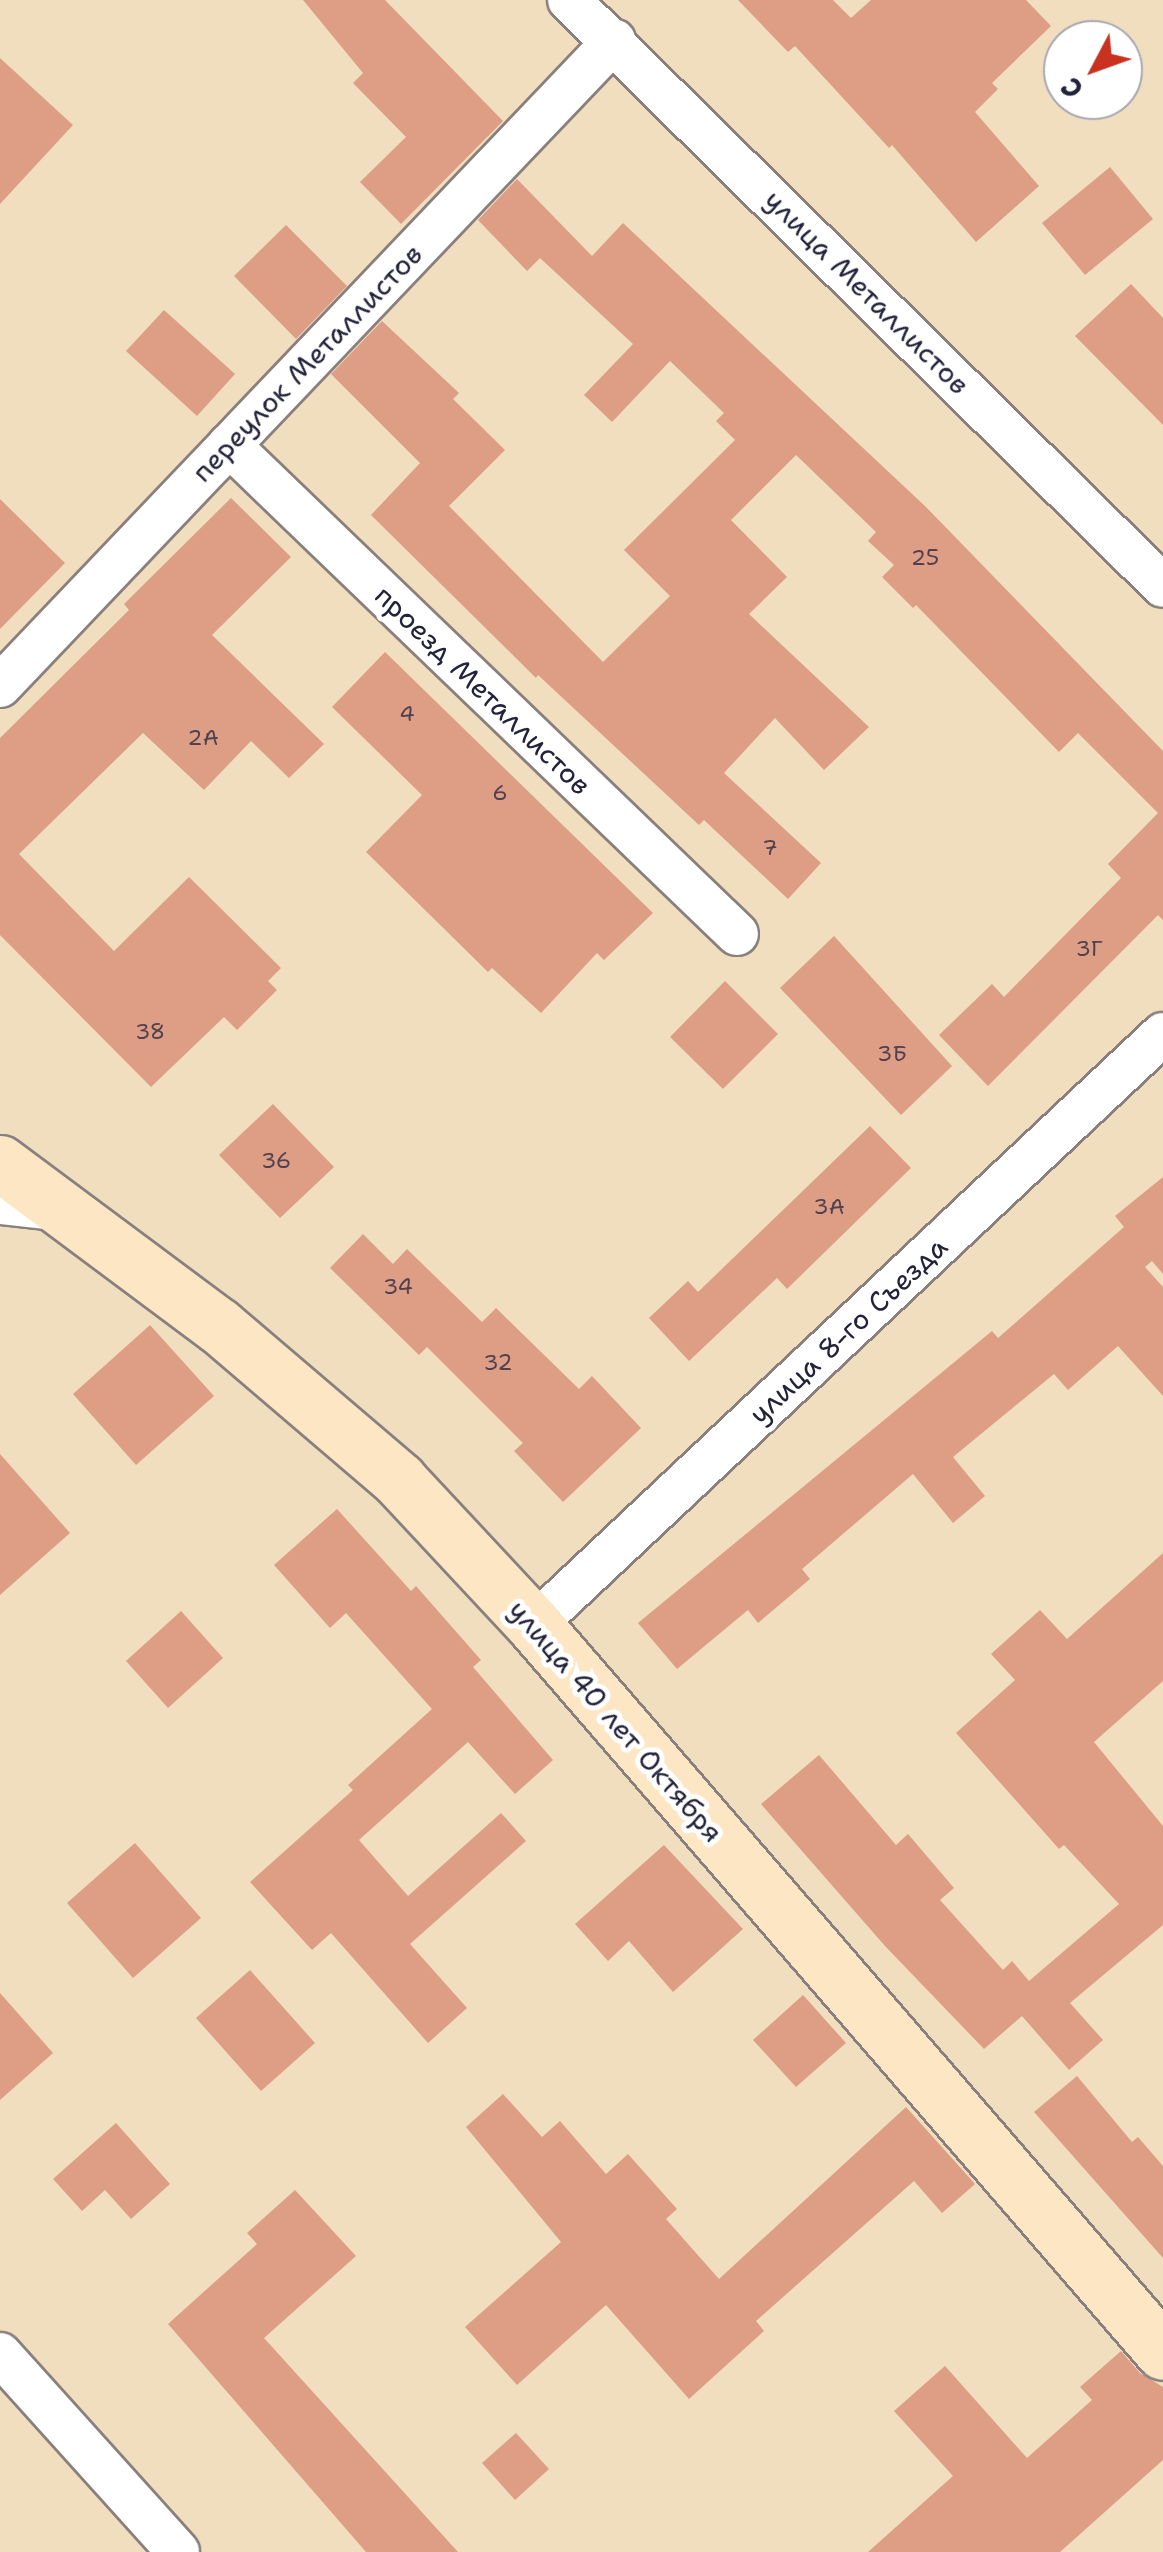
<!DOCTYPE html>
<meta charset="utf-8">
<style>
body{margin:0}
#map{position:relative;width:1163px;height:2552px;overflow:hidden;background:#f0debf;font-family:"Shantell Sans",sans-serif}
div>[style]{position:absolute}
.building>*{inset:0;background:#dd9e85}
.roads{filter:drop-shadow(2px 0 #89807d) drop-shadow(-2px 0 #89807d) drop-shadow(0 2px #89807d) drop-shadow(0 -2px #89807d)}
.street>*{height:42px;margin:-21px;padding:0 21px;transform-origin:21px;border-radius:21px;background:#fff}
.secondary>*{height:55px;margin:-27.5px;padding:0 27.5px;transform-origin:27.5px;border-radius:27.5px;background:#fce6c4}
span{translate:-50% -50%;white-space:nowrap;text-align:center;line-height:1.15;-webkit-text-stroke:10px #fff;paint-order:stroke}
.number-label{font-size:22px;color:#51414e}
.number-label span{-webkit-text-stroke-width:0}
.street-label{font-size:28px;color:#22223b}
.north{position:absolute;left:1043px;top:20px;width:100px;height:100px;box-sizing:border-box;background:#fff;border:2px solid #a7a7b1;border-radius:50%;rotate:229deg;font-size:28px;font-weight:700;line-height:40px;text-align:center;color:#22223b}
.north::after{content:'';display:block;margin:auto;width:35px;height:45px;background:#c8321e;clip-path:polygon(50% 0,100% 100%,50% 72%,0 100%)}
</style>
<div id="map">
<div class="building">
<div style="clip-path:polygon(303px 0,385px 0,503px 121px,401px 224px,360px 182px,406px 137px,353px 83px,363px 73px)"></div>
<div style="clip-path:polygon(738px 0,833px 0,851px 18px,871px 0,1026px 0,1051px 26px,992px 83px,998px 89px,975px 112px,1039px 186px,976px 242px,892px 145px,889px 148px,795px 46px,788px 52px)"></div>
<div style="clip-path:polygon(0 58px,73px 125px,0 204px)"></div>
<div style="clip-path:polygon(1110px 167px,1153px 219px,1085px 275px,1042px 223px)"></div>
<div style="clip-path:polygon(517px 179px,592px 256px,623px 223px,926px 507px,1163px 751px,1163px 920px,1158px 915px,988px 1086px,939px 1035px,992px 984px,1004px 997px,1121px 878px,1108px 864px,1158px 813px,1078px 733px,1059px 752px,916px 605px,913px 608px,882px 577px,894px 565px,868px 541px,876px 532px,796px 455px,731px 520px,787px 577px,749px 614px,869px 727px,824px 770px,775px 718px,724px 773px,821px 863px,788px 899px,704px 820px,699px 825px,538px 675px,536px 678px,371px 515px,420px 463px,331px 374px,382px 321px,459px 393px,453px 399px,505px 450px,449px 506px,603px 662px,670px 596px,624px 550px,735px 440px,716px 421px,724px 413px,670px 361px,612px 422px,584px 395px,633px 344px,540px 258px,527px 271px,478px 220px)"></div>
<div style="clip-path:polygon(286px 225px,347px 286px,296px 339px,234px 276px)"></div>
<div style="clip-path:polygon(1131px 284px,1163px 318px,1163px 425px,1075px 336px)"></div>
<div style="clip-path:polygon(164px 310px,235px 374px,197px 416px,126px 351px)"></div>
<div style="clip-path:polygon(231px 498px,291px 557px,212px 635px,324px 744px,289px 778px,251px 741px,204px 790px,143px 733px,19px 854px,114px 951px,189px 877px,281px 968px,268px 981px,277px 990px,237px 1030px,224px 1017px,151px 1087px,0 935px,0 738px,129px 610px,124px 604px)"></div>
<div style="clip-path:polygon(0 499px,65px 563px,0 629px)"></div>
<div style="clip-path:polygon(385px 652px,653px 913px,604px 960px,597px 953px,541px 1013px,492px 968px,488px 972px,366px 852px,422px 795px,332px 707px)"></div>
<div style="clip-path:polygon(834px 936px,952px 1066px,901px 1115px,780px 988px)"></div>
<div style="clip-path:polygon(725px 981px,778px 1034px,723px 1089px,670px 1037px)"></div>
<div style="clip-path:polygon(273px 1104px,334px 1167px,280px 1218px,219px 1155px)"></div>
<div style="clip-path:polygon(870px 1126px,911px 1168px,787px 1289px,777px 1278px,689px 1361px,649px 1318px,688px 1281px,698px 1292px)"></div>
<div style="clip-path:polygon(1163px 1177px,1163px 1274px,1152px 1261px,1145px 1267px,1163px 1287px,1163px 1396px,1118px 1346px,1068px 1390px,1054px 1374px,953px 1457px,985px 1496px,953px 1523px,913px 1474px,802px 1569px,810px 1579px,758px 1623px,748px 1610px,677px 1669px,638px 1623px,992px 1331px,998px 1338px,1124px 1227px,1115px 1216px)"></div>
<div style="clip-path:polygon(363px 1234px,393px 1264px,407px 1249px,482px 1322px,496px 1308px,579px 1389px,592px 1376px,641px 1428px,563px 1502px,514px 1451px,523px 1443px,427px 1347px,419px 1355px,330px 1268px)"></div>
<div style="clip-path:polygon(150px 1325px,214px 1396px,136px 1465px,73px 1394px)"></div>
<div style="clip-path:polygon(0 1454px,70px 1533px,0 1595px)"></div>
<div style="clip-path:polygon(337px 1509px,411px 1591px,416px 1586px,481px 1660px,473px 1667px,553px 1760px,515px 1794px,468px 1742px,359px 1840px,408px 1896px,501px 1813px,526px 1841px,410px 1944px,467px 2008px,428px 2043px,331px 1933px,312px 1950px,250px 1882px,353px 1790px,348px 1785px,432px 1709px,346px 1613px,330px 1628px,274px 1565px)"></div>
<div style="clip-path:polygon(1163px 1553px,1163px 1681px,1094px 1742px,1163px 1826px,1163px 1925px,1070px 2003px,1103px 2040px,1069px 2070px,1022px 2016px,984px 2049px,885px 1946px,761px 1804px,819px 1755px,896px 1845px,908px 1834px,954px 1888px,940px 1900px,1003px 1970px,1012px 1961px,1029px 1981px,1119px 1904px,1064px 1845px,1059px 1849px,956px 1733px,1015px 1680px,991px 1654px,1040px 1610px,1067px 1639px)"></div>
<div style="clip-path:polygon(181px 1611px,223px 1658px,168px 1708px,126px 1661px)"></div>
<div style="clip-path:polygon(135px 1843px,201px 1918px,133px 1978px,67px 1903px)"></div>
<div style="clip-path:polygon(664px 1845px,743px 1929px,673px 1992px,629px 1941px,608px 1961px,575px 1924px)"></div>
<div style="clip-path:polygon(250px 1970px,315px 2043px,261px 2091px,196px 2018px)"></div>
<div style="clip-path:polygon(0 1993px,53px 2053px,0 2100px)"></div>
<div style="clip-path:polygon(803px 1995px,846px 2043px,796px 2087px,753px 2040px)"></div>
<div style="clip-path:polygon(1077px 2076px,1132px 2142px,1138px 2137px,1163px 2166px,1163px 2258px,1034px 2112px)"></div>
<div style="clip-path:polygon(503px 2094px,542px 2137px,560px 2121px,606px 2174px,628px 2154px,677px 2209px,666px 2219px,719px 2279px,906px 2107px,975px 2184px,942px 2213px,914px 2181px,756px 2321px,764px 2331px,689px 2399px,606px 2305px,517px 2385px,465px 2327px,561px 2242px,466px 2127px)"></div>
<div style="clip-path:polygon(116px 2123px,170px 2184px,131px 2219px,105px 2190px,82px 2211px,53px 2179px)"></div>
<div style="clip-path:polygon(295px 2190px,356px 2256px,264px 2338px,458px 2552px,366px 2552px,168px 2324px,257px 2244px,247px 2233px)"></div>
<div style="clip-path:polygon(1121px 2351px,1140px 2373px,1163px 2387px,1163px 2460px,1060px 2552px,868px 2552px,953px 2476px,894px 2411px,945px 2366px,1027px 2458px,1092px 2400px,1080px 2387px)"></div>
<div style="clip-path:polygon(516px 2433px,549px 2469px,515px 2500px,482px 2463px)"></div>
</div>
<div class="roads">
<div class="street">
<div style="left:569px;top:0;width:834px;rotate:44.61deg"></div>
<div style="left:229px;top:445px;width:705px;rotate:43.91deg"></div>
<div style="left:0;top:686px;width:891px;rotate:-46.41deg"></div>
<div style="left:0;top:1203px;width:63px;rotate:6.3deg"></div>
<div style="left:534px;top:1625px;width:863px;rotate:-43.22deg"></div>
<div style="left:0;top:2354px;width:266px;rotate:48deg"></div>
</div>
<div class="secondary">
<div style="left:0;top:1163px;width:273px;rotate:36.7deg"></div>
<div style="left:219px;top:1326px;width:237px;rotate:40.5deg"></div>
<div style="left:399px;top:1480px;width:198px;rotate:47deg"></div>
<div style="left:534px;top:1625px;width:961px;rotate:49.13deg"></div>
</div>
</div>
<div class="number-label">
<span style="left:925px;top:558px">25</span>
<span style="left:407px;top:714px">4</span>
<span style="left:203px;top:738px">2А</span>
<span style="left:500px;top:793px">6</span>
<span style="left:770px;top:848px">7</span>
<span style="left:1089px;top:949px">3Г</span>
<span style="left:150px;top:1032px">38</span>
<span style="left:892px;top:1054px">3Б</span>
<span style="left:276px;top:1161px">36</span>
<span style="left:829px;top:1207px">3А</span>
<span style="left:398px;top:1287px">34</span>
<span style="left:498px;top:1363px">32</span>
</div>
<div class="street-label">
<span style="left:867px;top:292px;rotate:45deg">улица Металлистов</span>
<span style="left:307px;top:363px;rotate:-46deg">переулок Металлистов</span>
<span style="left:483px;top:690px;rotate:44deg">проезд Металлистов</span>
<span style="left:848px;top:1330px;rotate:-43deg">улица 8-го Съезда</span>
<span style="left:616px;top:1721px;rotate:49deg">улица 40 лет Октября</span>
</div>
<div class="north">С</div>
</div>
